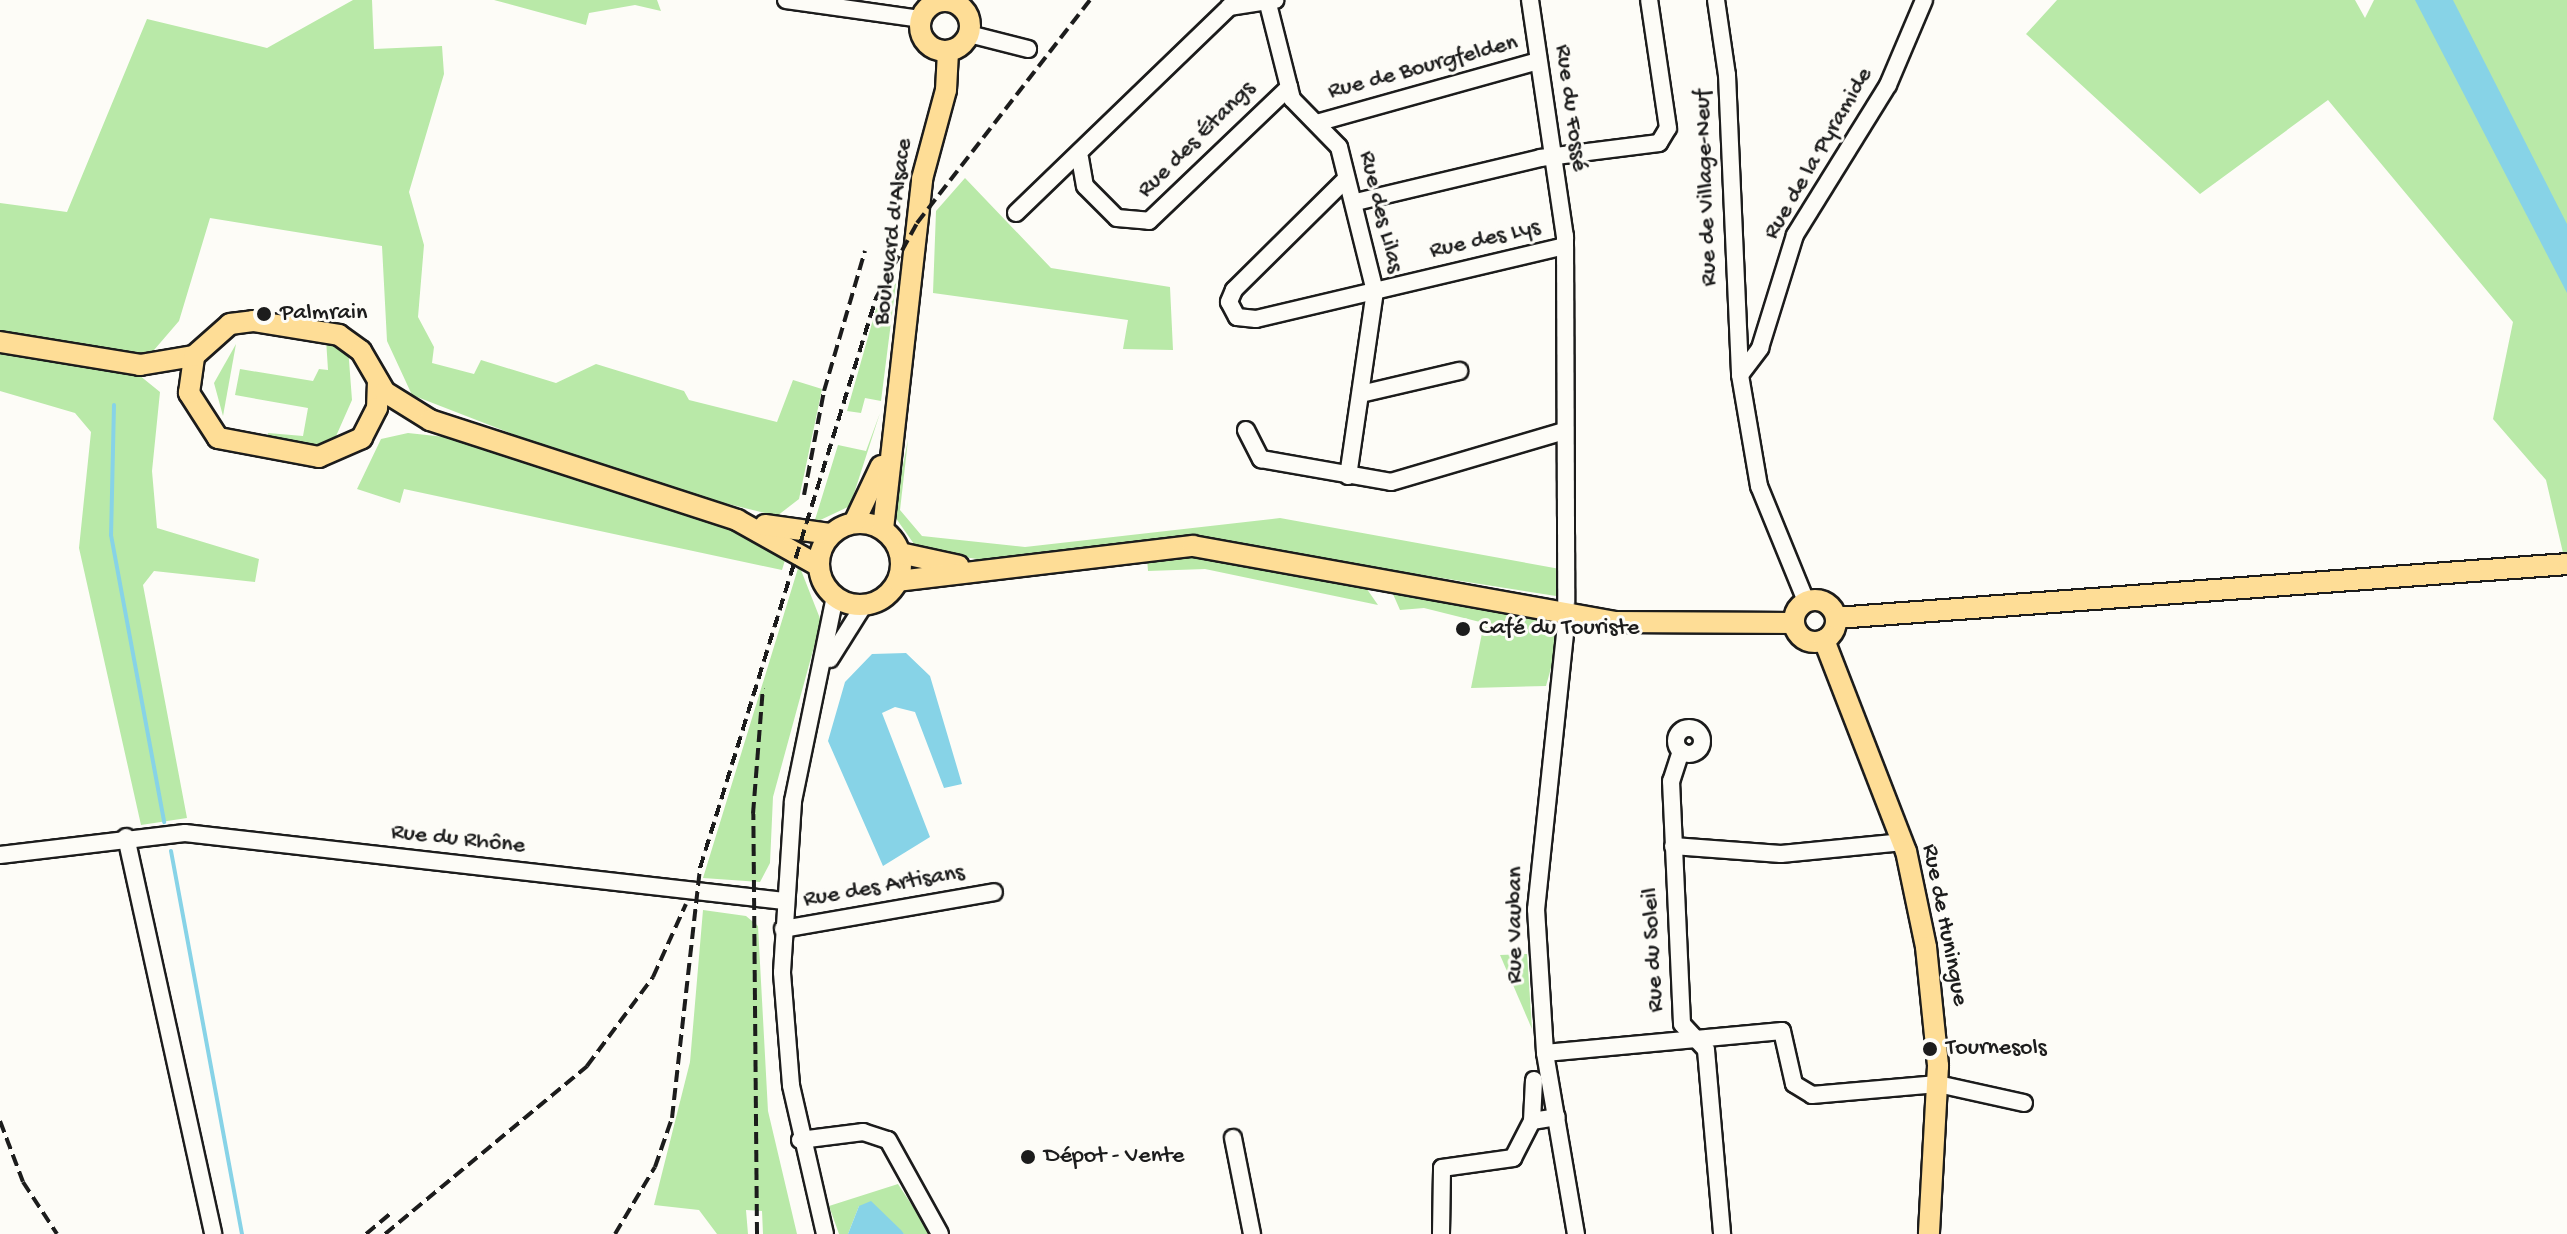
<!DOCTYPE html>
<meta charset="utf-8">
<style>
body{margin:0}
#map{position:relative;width:2567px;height:1234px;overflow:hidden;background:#fdfcf7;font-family:"Gochi Hand",sans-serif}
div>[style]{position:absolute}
.green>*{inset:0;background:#b9e9a8}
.water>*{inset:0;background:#87d3e7}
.stream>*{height:4px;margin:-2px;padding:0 2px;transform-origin:2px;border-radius:2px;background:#87d3e7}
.roads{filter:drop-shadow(2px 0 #1c1c1c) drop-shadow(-2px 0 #1c1c1c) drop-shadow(0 2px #1c1c1c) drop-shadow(0 -2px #1c1c1c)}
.minor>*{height:16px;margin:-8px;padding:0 8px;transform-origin:8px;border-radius:8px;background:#fdfcf7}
.minor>.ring{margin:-8px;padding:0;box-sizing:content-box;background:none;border:16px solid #fdfcf7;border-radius:50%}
.major>*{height:20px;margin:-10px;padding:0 10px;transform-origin:10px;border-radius:10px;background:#fedd96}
.major>.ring{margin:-10px;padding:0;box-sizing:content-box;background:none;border:20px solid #fedd96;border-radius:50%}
.rail>*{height:4px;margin-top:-2px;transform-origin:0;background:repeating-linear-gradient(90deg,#1c1c1c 0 12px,transparent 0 18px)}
.dots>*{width:22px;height:22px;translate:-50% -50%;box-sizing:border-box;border:4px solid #fdfcf7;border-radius:50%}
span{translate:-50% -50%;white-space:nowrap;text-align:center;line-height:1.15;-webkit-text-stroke:6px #fdfcf7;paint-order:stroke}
.street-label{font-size:24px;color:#1c1c1c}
.poi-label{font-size:24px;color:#1c1c1c}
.left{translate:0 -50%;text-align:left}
</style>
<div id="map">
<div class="green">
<div style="clip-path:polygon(353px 0,372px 0,374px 49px,442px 46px,444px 74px,409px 192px,424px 245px,418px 317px,434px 347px,432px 363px,474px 374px,481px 360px,556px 383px,596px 364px,684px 391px,689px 400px,777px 422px,793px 380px,822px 389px,799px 499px,777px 516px,631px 480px,412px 395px,387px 341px,382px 246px,210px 218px,179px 321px,148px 357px,0 332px,0 203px,67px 212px,147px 19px,267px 48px)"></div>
<div style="clip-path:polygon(494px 0,657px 0,661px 11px,635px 5px,589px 13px,586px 25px)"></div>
<div style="clip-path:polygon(2057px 0,2355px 0,2365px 18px,2374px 0,2567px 0,2567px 570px,2546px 480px,2493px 419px,2513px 322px,2328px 100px,2200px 194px,2026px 34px)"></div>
<div style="clip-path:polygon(965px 178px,1051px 268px,1170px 287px,1173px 350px,1123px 349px,1128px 320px,933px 293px,936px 211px)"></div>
<div style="clip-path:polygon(896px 283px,881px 401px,865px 398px,861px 413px,847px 411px,876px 309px)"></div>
<div style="clip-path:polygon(326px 339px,348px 347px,352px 400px,329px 452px,266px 446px,268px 433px,303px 436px,308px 408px,235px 395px,240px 369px,313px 381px,319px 369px,328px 370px)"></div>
<div style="clip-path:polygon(236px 344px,223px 416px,214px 383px)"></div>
<div style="clip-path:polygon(0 351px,139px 375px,160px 392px,152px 471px,157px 528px,259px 559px,255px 582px,154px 571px,143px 585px,187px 818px,141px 825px,79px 548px,91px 432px,75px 413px,0 391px)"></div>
<div style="clip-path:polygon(880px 413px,850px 506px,814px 523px,838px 445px,866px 451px)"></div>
<div style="clip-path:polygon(408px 433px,445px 437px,735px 529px,786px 557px,782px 570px,404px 489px,400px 503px,357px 489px,381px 439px)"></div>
<div style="clip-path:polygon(908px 440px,900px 510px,922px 536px,1025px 547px,1280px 518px,1560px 569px,1561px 590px,1556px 596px,1180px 537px,991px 561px,930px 552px,914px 544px,893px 514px)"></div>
<div style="clip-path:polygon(1199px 553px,1362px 582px,1378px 605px,1205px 569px,1148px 571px,1147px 559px)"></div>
<div style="clip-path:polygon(799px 565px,821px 621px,773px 797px,770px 863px,760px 882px,703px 878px)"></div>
<div style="clip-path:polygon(1389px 585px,1554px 619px,1560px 635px,1546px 686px,1471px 688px,1484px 623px,1424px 608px,1400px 610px)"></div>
<div style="clip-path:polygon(703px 910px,746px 916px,758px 926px,768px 1111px,797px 1234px,763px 1234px,762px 1211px,746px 1210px,748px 1234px,717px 1234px,699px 1210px,654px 1205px,690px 1062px)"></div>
<div style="clip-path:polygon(1527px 954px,1532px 1029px,1500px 955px)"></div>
<div style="clip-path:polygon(898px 1184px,931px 1234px,904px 1234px,859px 1206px,848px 1234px,839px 1234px,829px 1206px)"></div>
</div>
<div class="water">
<div style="clip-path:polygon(2415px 0,2453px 0,2567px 224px,2567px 293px)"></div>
<div style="clip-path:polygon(906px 653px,930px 676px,962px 784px,944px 788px,915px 712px,895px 707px,882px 713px,930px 837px,883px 866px,828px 741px,845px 682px,872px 654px)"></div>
<div style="clip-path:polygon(871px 1201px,901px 1230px,904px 1234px,848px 1234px,859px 1206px)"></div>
</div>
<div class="stream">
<div style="left:114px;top:405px;width:130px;rotate:91.3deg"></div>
<div style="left:111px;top:535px;width:292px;rotate:79.5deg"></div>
<div style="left:171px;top:851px;width:390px;rotate:79.5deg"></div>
</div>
<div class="roads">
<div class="minor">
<div style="left:786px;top:0;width:137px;rotate:8deg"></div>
<div style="left:1267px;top:0;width:102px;rotate:75.8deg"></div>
<div style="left:1292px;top:99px;width:67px;rotate:45.6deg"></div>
<div style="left:1339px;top:147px;width:148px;rotate:76deg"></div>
<div style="left:1375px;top:291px;width:187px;rotate:98.3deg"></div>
<div style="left:1530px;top:0;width:239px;rotate:81.6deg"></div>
<div style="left:1565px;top:236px;width:366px;rotate:89.8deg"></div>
<div style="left:1716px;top:0;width:76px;rotate:81.7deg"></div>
<div style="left:1727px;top:75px;width:300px;rotate:87.5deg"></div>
<div style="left:1740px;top:375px;width:113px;rotate:80.3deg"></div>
<div style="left:1759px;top:486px;width:124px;rotate:67.8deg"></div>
<div style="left:969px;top:34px;width:61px;rotate:14.3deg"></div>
<div style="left:1320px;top:122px;width:226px;rotate:-15.6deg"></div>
<div style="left:1080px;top:158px;width:28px;rotate:80deg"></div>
<div style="left:1085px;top:186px;width:45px;rotate:45deg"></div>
<div style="left:1117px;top:218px;width:32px;rotate:5deg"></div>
<div style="left:1149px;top:221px;width:194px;rotate:-43.7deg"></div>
<div style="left:1346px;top:179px;width:158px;rotate:135.3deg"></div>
<div style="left:1234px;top:290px;width:13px;rotate:113deg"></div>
<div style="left:1229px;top:302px;width:17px;rotate:62deg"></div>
<div style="left:1237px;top:317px;width:19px;rotate:6deg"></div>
<div style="left:1256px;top:319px;width:312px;rotate:-13.3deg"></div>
<div style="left:1356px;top:202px;width:189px;rotate:-13.4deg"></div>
<div style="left:1540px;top:158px;width:120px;rotate:-7.2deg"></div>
<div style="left:1659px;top:143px;width:17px;rotate:-59deg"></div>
<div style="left:1668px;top:128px;width:129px;rotate:-98.4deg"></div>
<div style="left:1016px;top:213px;width:296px;rotate:-44deg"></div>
<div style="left:1229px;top:7px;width:47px;rotate:-8.7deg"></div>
<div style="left:1740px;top:375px;width:34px;rotate:-53deg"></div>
<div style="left:1760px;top:348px;width:118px;rotate:-72.8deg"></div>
<div style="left:1795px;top:235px;width:176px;rotate:-58.2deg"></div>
<div style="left:1888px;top:85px;width:92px;rotate:-67deg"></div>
<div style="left:1361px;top:394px;width:101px;rotate:-13.2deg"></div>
<div style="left:1246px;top:430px;width:33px;rotate:63deg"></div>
<div style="left:1261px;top:459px;width:132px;rotate:10deg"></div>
<div style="left:1391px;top:482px;width:177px;rotate:-16.4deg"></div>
<div style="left:1567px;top:615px;width:296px;rotate:96deg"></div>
<div style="left:1536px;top:909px;width:144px;rotate:86.4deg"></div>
<div style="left:1545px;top:1053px;width:184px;rotate:80.3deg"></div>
<div style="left:830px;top:659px;width:64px;rotate:-57.8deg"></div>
<div class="ring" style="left:1676px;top:728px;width:10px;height:10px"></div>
<div style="left:1681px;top:751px;width:32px;rotate:108deg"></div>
<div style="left:1671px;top:781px;width:243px;rotate:87.4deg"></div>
<div style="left:1682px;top:1024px;width:35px;rotate:47deg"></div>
<div style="left:1706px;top:1050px;width:185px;rotate:85deg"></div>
<div style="left:126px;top:837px;width:406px;rotate:77.6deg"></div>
<div style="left:1673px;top:846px;width:108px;rotate:4.2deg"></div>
<div style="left:1781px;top:854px;width:123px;rotate:-5.6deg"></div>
<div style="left:0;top:855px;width:186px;rotate:-6.8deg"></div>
<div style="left:185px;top:833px;width:603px;rotate:6.48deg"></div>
<div style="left:783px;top:929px;width:214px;rotate:-9.9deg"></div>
<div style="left:1545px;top:1053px;width:238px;rotate:-5.3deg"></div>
<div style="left:1782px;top:1031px;width:54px;rotate:77.2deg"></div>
<div style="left:1794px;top:1084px;width:21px;rotate:31deg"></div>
<div style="left:1812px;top:1095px;width:126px;rotate:-5deg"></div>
<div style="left:1938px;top:1084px;width:88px;rotate:12.5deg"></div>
<div style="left:1532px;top:1121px;width:41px;rotate:-87.2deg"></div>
<div style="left:1233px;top:1138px;width:98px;rotate:78.8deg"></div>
<div style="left:800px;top:1140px;width:64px;rotate:-7.2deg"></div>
<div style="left:863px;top:1132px;width:26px;rotate:18deg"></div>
<div style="left:888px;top:1140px;width:107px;rotate:61deg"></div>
<div style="left:825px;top:1234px;width:153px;rotate:-102.9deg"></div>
<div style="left:791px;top:1085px;width:113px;rotate:-94.6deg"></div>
<div style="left:782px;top:972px;width:171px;rotate:-86.3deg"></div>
<div style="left:793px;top:801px;width:208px;rotate:-78.4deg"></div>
<div style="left:1441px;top:1234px;width:66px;rotate:-89.1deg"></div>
<div style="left:1442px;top:1168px;width:72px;rotate:-8deg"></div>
<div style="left:1513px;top:1158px;width:42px;rotate:-62.8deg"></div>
<div style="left:1532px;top:1121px;width:25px;rotate:-9deg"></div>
</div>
<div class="major">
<div class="ring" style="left:920px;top:1px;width:30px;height:30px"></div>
<div style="left:0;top:342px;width:142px;rotate:9.3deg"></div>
<div style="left:140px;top:365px;width:55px;rotate:-9.5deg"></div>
<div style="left:378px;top:381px;width:27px;rotate:92deg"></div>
<div style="left:377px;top:408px;width:34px;rotate:117deg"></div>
<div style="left:362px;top:438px;width:47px;rotate:156.2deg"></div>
<div style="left:319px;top:457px;width:103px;rotate:-169.3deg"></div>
<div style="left:218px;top:438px;width:54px;rotate:-122.8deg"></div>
<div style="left:189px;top:393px;width:37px;rotate:-82deg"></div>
<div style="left:194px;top:356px;width:48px;rotate:-41.6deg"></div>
<div style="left:230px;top:324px;width:23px;rotate:-7deg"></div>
<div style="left:253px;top:321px;width:87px;rotate:9.2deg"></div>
<div style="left:339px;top:335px;width:27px;rotate:36deg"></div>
<div style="left:361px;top:351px;width:48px;rotate:59.7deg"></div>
<div style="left:385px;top:392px;width:53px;rotate:31.9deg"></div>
<div style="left:430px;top:420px;width:323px;rotate:18deg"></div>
<div style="left:737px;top:520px;width:94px;rotate:29.3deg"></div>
<div class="ring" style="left:819px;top:523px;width:62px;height:62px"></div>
<div style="left:854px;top:523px;width:63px;rotate:-64.7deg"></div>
<div style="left:765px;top:525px;width:67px;rotate:7.8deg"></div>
<div style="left:883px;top:529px;width:352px;rotate:-83.6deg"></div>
<div style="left:922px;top:179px;width:92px;rotate:-74.9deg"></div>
<div style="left:946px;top:90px;width:39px;rotate:-87deg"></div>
<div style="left:900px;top:553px;width:60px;rotate:12.4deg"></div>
<div style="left:898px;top:581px;width:297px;rotate:-6.8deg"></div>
<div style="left:1193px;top:546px;width:428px;rotate:10.2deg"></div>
<div style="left:1614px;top:622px;width:180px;rotate:0.3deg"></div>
<div class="ring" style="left:1794px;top:600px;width:22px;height:22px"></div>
<div style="left:1836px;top:618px;width:733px;rotate:-4.22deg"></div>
<div style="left:1824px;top:640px;width:226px;rotate:68.8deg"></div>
<div style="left:1906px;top:851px;width:98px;rotate:78.2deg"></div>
<div style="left:1926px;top:947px;width:120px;rotate:84.2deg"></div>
<div style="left:1938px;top:1066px;width:168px;rotate:93.1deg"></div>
</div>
</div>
<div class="rail">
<div style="left:804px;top:495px;width:106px;rotate:-79.1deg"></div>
<div style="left:824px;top:391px;width:146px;rotate:-73.7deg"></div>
<div style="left:0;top:1121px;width:65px;rotate:69.3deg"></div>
<div style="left:23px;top:1182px;width:62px;rotate:56.8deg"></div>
<div style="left:366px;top:1234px;width:34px;rotate:-40deg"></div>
<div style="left:385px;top:1234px;width:263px;rotate:-39.7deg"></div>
<div style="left:587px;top:1066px;width:111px;rotate:-53.4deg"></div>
<div style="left:653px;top:977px;width:80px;rotate:-65.7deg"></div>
<div style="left:615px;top:1234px;width:78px;rotate:-59.2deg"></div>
<div style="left:655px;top:1167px;width:52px;rotate:-70.9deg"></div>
<div style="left:672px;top:1118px;width:252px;rotate:-83.6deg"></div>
<div style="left:700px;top:868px;width:597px;rotate:-72.84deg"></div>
<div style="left:876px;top:298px;width:85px;rotate:-61.3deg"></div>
<div style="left:917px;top:223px;width:282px;rotate:-52.2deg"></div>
<div style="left:757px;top:1234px;width:420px;rotate:-90.5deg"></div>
<div style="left:753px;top:814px;width:126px;rotate:-85.5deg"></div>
</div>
<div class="dots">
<div style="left:264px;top:314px;background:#1c1c1c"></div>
<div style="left:1463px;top:629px;background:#1c1c1c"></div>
<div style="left:1930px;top:1049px;background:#1c1c1c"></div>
<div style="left:1028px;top:1157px;background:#1c1c1c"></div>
</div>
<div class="street-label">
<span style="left:1423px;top:68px;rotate:-15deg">Rue de Bourgfelden</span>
<span style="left:1570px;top:108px;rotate:82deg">Rue du Fossé</span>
<span style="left:1197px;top:140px;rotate:-45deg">Rue des Étangs</span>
<span style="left:1819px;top:154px;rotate:-60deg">Rue de la Pyramide</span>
<span style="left:1707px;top:188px;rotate:-92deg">Rue de Village-Neuf</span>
<span style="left:1380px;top:212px;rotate:76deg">Rue des Lilas</span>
<span style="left:894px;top:232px;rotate:-83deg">Boulevard d'Alsace</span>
<span style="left:1485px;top:240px;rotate:-13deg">Rue des Lys</span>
<span style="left:458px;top:840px;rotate:6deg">Rue du Rhône</span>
<span style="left:884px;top:887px;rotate:-10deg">Rue des Artisans</span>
<span style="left:1516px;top:925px;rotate:-90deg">Rue Vauban</span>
<span style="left:1944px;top:925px;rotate:79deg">Rue de Huningue</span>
<span style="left:1654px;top:950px;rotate:-93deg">Rue du Soleil</span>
</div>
<div class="poi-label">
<span class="left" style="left:280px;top:314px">Palmrain</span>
<span class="left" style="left:1479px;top:629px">Café du Touriste</span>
<span class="left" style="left:1946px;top:1049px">Tournesols</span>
<span class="left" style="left:1044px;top:1157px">Dépot - Vente</span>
</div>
</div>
